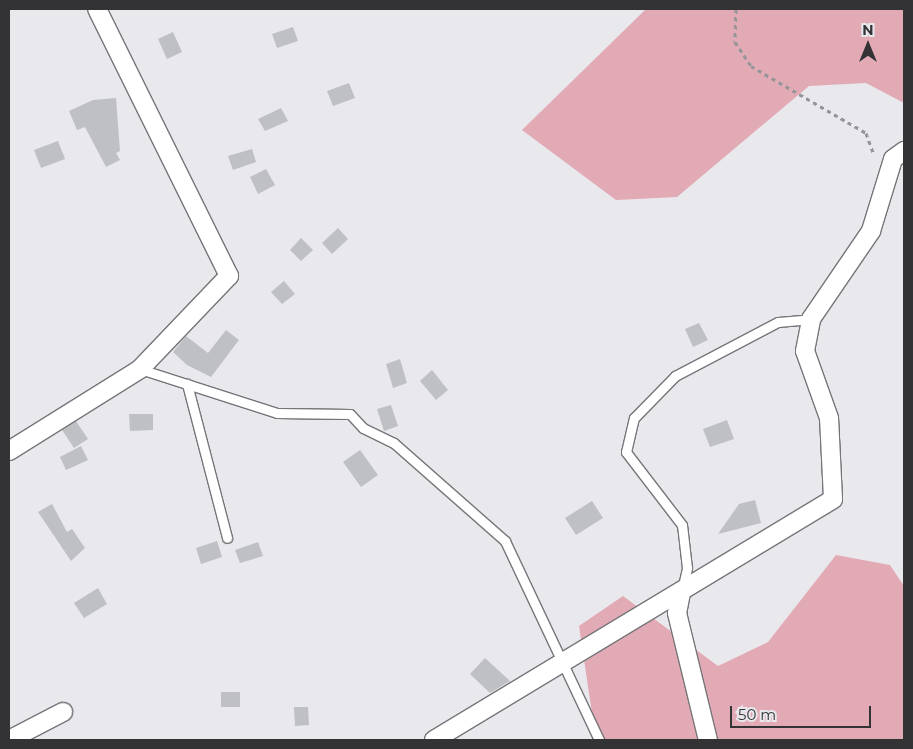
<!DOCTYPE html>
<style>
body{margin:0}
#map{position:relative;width:913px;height:749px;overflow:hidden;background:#e9e8ed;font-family:Montserrat,sans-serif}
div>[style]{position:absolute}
.green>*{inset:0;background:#e2aab5}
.building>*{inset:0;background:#bec0c4}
.path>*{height:3px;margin-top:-1.5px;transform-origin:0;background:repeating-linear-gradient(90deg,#959498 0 4px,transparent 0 8px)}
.roads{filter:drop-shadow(1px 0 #767579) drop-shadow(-1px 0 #767579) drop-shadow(0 1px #767579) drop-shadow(0 -1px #767579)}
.lane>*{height:9px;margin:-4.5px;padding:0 4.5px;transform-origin:4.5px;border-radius:4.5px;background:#fff}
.street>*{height:18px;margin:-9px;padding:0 9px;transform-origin:9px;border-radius:9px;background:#fff}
span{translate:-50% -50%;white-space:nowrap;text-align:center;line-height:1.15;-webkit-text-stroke:4.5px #e9e8ed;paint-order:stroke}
.frame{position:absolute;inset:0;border:10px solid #333234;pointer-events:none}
.north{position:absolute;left:843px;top:20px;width:50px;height:50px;-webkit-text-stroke:4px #e9e8ed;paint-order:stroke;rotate:0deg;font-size:14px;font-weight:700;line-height:20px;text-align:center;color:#333234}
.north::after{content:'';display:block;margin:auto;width:18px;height:22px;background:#333234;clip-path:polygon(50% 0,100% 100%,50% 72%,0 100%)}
.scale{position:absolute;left:730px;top:706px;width:141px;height:22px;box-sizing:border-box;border:2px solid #333234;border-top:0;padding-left:6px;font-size:15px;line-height:18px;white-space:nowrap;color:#333234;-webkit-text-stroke:4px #e9e8ed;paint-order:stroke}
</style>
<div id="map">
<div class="green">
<div style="clip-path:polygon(646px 9px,904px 9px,904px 103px,866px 83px,809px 86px,677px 197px,616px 200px,522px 130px)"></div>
<div style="clip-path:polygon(836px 555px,890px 565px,904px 586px,904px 740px,596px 740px,579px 626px,623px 596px,718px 666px,768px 642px)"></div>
</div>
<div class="building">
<div style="clip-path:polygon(293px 27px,298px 41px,277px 48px,272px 34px)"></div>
<div style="clip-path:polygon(173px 32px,182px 52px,167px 59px,158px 39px)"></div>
<div style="clip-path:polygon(349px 83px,355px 98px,333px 106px,327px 91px)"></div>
<div style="clip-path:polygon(116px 98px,120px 151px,116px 153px,120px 160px,106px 167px,85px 127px,77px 130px,69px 111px,93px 100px)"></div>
<div style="clip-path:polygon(281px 108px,288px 121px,265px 131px,258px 119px)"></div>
<div style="clip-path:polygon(58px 141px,65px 159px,41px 168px,34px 150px)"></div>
<div style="clip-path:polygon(252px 149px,256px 162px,233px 170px,228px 156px)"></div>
<div style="clip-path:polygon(266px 169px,275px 185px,258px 194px,250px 177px)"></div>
<div style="clip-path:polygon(338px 228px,348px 239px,332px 254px,322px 243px)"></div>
<div style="clip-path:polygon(301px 238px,313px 250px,301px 261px,290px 250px)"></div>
<div style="clip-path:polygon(284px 281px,295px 294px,282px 304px,271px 292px)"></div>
<div style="clip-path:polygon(699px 323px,708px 340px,693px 347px,685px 329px)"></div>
<div style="clip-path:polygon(226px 330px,239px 340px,211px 377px,187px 365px,173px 352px,186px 336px,208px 353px)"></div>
<div style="clip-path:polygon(400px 359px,407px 383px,393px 388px,386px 364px)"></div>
<div style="clip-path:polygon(432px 370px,448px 390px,436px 400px,420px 381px)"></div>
<div style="clip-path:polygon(391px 405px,398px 426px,384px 431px,377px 409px)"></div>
<div style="clip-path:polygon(129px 414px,153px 414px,153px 430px,130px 431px)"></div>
<div style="clip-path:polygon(727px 420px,734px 439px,710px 447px,703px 429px)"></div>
<div style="clip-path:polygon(76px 421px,88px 439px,74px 448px,62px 430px)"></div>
<div style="clip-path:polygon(81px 446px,88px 460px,66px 470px,60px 457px)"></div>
<div style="clip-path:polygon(360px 450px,378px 475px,361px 487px,343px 462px)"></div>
<div style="clip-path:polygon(755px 500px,761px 523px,718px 534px,739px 504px)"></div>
<div style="clip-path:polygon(592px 501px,603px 518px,576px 535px,565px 518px)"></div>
<div style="clip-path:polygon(52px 504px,67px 532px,72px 529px,85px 548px,71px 561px,38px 512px)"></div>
<div style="clip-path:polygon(217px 541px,222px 557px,201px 564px,196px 548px)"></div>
<div style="clip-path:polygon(258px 542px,263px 556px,240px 563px,235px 550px)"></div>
<div style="clip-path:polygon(98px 588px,107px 604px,84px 618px,74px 603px)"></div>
<div style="clip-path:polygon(485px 658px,510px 681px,490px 693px,470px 674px)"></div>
<div style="clip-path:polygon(221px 692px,240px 692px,240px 707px,221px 707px)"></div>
<div style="clip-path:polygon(294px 707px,308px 707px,309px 725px,295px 726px)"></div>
</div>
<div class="path">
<div style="left:736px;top:9px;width:33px;rotate:92deg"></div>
<div style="left:735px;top:42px;width:29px;rotate:56deg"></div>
<div style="left:751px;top:66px;width:133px;rotate:30.2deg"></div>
<div style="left:866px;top:133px;width:23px;rotate:70deg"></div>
</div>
<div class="roads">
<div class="lane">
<div style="left:140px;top:369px;width:144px;rotate:17.8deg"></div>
<div style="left:277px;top:413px;width:73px;rotate:0.8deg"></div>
<div style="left:350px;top:414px;width:19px;rotate:47deg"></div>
<div style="left:363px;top:428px;width:34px;rotate:26deg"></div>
<div style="left:394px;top:443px;width:148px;rotate:41.4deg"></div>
<div style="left:505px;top:541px;width:220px;rotate:64.7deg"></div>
<div style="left:187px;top:384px;width:159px;rotate:75.4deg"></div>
<div style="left:682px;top:590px;width:23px;rotate:-77deg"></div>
<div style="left:687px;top:568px;width:43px;rotate:-96.6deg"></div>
<div style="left:682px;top:525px;width:92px;rotate:-127.5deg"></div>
<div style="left:626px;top:452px;width:35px;rotate:-77deg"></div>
<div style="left:634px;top:418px;width:59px;rotate:-45.7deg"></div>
<div style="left:675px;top:376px;width:116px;rotate:-27.7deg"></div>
<div style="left:778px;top:322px;width:33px;rotate:-5deg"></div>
</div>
<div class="street">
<div style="left:9px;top:451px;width:155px;rotate:-32deg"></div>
<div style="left:140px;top:369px;width:129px;rotate:-46.3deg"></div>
<div style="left:229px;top:276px;width:298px;rotate:-116.3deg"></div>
<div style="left:681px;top:593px;width:20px;rotate:101deg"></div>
<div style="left:677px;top:613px;width:131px;rotate:76.3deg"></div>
<div style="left:9px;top:740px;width:61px;rotate:-27.4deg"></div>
<div style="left:434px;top:740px;width:466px;rotate:-31.1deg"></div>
<div style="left:833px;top:499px;width:81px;rotate:-92.8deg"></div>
<div style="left:829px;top:418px;width:71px;rotate:-109.7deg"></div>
<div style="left:805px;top:351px;width:33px;rotate:-79deg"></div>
<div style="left:811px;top:319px;width:107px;rotate:-55.7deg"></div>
<div style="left:871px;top:231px;width:75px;rotate:-73deg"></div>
<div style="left:893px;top:159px;width:14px;rotate:-36deg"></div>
</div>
</div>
<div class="frame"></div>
<div class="north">N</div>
<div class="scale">50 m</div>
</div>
